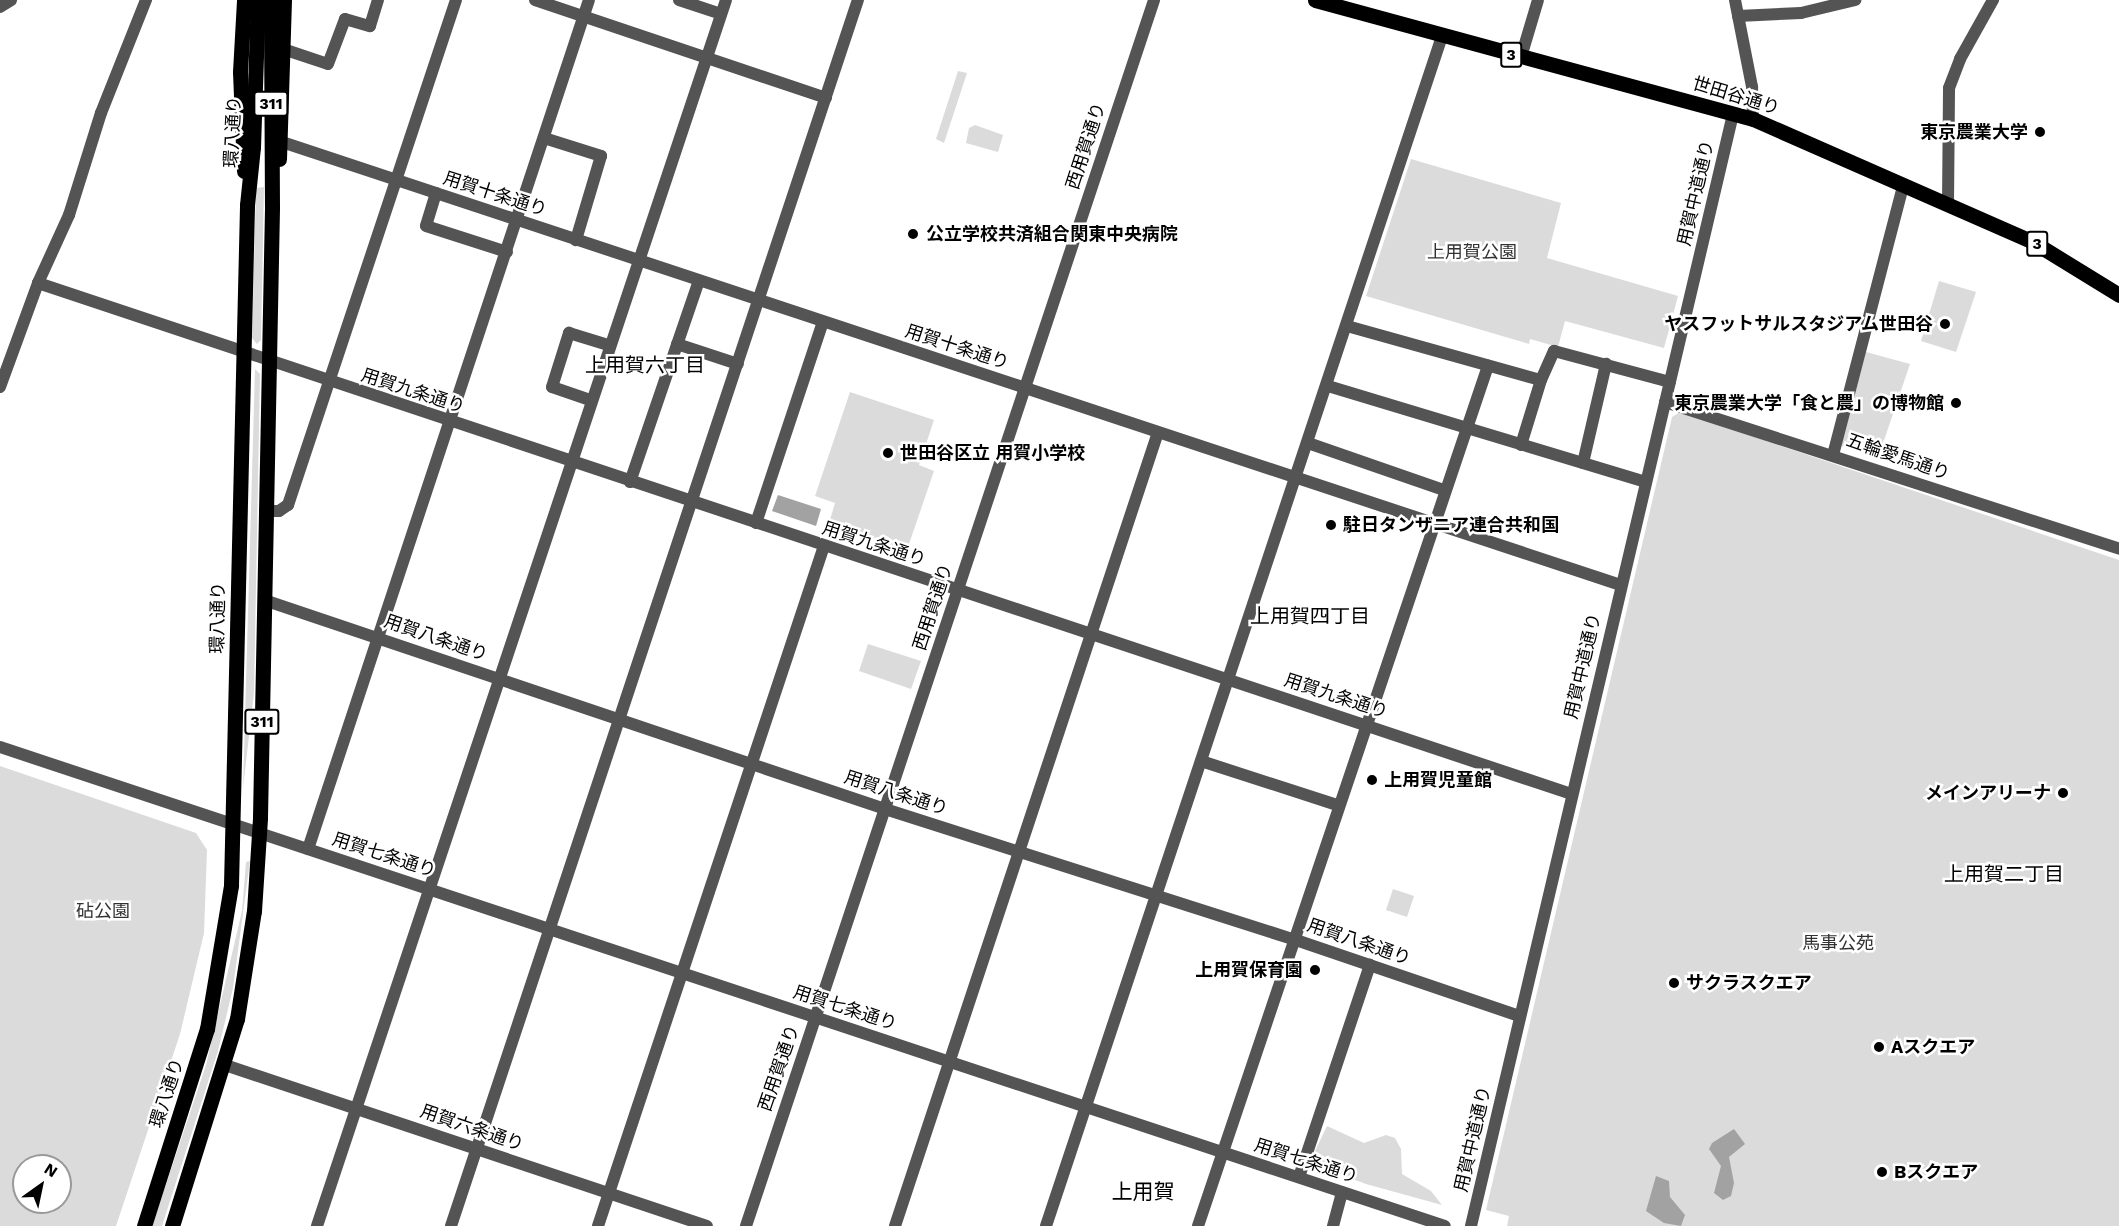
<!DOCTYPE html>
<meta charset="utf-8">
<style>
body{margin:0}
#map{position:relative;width:2119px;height:1226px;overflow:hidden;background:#fff;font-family:"Work Sans","Noto Sans JP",sans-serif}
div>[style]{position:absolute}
.green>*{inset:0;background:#dbdbdb}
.water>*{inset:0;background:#a2a2a2}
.minor>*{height:12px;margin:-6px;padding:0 6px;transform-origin:6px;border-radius:6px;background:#545454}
.major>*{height:15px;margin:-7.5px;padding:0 7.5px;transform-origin:7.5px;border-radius:7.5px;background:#000}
.dots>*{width:16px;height:16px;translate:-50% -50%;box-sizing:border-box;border:3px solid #fff;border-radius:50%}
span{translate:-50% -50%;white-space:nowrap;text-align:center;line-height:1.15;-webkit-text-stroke:5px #fff;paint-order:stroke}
.shield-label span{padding:2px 4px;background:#fff;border:2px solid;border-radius:4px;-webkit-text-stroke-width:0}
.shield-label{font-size:16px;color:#000;font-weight:700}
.street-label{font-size:18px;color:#000}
.poi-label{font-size:18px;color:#000;font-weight:700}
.right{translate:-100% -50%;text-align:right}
.left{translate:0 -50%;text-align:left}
.park-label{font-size:18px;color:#323232}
.neighbourhood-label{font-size:20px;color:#000}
.quarter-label{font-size:21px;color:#000}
.north{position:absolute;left:12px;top:1154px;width:60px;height:60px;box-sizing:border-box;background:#fff;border:2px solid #999;border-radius:50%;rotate:33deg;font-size:16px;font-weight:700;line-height:24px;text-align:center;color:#000}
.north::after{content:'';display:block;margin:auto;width:21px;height:27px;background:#000;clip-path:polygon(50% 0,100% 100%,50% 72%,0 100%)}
</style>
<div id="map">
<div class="green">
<div style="clip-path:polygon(958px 71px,967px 73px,944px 143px,936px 139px)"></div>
<div style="clip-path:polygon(975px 125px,1003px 135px,998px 152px,966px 143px,969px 128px)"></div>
<div style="clip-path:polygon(1411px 159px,1561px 203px,1547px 258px,1678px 296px,1664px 348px,1565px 321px,1558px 347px,1530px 339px,1529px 344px,1366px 296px)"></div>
<div style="clip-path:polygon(264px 187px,261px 340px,257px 344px,252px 338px,256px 188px)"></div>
<div style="clip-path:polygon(1939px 281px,1976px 292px,1956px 352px,1921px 341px)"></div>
<div style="clip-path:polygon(1866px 352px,1910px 364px,1878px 458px,1841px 446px)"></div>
<div style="clip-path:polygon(255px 369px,260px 374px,254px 693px,243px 788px)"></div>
<div style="clip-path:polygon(850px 392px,934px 420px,919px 465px,934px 471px,907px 550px,829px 523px,835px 503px,815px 496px)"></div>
<div style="clip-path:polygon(1680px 412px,2119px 560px,2119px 1226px,1507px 1226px,1509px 1216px,1486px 1210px,1672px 417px)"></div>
<div style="clip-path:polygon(868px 644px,921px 661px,911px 689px,859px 671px)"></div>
<div style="clip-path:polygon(evenodd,0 766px,196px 833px,207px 850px,204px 933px,180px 1034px,116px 1226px,0 1226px,0 766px,24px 1166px,60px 1166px,60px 1202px,24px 1202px,24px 1166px)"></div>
<div style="clip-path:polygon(250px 861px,233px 988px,218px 1051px,162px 1226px,152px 1226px,206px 1065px,242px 911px,246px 862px)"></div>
<div style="clip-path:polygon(1393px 889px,1414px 896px,1407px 917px,1386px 910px)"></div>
<div style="clip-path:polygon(1327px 1126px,1364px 1143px,1386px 1135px,1395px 1138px,1401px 1149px,1402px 1174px,1431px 1191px,1442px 1205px,1366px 1184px,1318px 1166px,1315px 1151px)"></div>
</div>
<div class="water">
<div style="clip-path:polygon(778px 495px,821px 509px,816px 526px,772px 511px)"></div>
<div style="clip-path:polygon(1734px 1129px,1745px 1144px,1729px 1157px,1734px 1183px,1731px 1196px,1723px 1200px,1714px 1193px,1721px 1166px,1709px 1149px,1712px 1143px)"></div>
<div style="clip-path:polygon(1656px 1176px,1669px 1181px,1670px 1197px,1685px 1215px,1681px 1226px,1664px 1223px,1646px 1211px)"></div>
</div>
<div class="minor">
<div style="left:535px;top:0;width:307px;rotate:18.6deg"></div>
<div style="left:679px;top:0;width:44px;rotate:18.4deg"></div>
<div style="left:1735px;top:0;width:89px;rotate:78.9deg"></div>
<div style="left:1752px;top:87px;width:32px;rotate:88deg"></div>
<div style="left:0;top:7px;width:13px;rotate:-32deg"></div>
<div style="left:1738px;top:16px;width:63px;rotate:-2.7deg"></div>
<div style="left:1801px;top:13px;width:56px;rotate:-13.5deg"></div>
<div style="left:283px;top:49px;width:47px;rotate:18.4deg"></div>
<div style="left:328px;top:64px;width:48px;rotate:-69.3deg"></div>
<div style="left:345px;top:19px;width:26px;rotate:16deg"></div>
<div style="left:370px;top:26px;width:27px;rotate:-73deg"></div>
<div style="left:1521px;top:57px;width:59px;rotate:-73.4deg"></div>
<div style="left:544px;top:138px;width:60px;rotate:17.5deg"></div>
<div style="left:601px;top:156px;width:88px;rotate:106.6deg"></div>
<div style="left:282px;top:142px;width:1410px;rotate:18.31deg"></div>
<div style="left:436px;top:193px;width:34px;rotate:107deg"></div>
<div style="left:426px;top:226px;width:85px;rotate:17.8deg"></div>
<div style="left:1948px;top:205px;width:117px;rotate:-89.5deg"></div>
<div style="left:1949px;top:88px;width:31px;rotate:-69deg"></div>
<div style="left:1960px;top:59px;width:68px;rotate:-60.8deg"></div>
<div style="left:38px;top:283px;width:1616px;rotate:18.43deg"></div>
<div style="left:1347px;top:326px;width:201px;rotate:15.6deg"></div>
<div style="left:1541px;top:380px;width:32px;rotate:-66deg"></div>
<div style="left:1554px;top:351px;width:120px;rotate:15deg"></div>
<div style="left:677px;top:344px;width:64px;rotate:18.2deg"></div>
<div style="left:1328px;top:386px;width:332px;rotate:16.8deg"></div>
<div style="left:0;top:387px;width:111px;rotate:-69.9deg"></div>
<div style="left:38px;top:283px;width:75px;rotate:-65.5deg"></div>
<div style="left:69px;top:215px;width:107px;rotate:-72.6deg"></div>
<div style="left:101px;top:113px;width:122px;rotate:-68.3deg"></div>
<div style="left:590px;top:400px;width:40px;rotate:-161.1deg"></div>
<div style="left:552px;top:387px;width:57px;rotate:-72.5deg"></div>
<div style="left:569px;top:333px;width:41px;rotate:17.1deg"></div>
<div style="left:1665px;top:402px;width:477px;rotate:17.9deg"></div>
<div style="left:1308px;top:443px;width:144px;rotate:19.1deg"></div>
<div style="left:1521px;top:445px;width:68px;rotate:-72.9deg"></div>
<div style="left:1833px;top:455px;width:277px;rotate:-75.4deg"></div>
<div style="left:1583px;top:463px;width:102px;rotate:-76.9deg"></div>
<div style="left:630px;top:482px;width:213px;rotate:-71.1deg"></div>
<div style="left:265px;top:511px;width:14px"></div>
<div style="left:279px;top:511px;width:11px;rotate:-34deg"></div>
<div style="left:288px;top:505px;width:532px;rotate:-71.6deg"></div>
<div style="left:756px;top:523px;width:212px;rotate:-71.6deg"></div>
<div style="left:264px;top:600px;width:655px;rotate:18.6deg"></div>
<div style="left:885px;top:809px;width:428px;rotate:17.7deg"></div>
<div style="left:1293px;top:939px;width:239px;rotate:18.8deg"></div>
<div style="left:0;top:747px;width:1522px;rotate:18.34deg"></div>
<div style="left:1201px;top:761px;width:143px;rotate:17.9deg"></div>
<div style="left:308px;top:849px;width:894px;rotate:-71.69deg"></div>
<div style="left:225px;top:1065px;width:508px;rotate:18.47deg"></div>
<div style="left:1299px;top:1177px;width:224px;rotate:-71.5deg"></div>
<div style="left:317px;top:1226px;width:1292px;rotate:-71.55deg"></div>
<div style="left:451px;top:1226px;width:1292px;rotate:-71.64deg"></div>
<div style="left:598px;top:1226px;width:717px;rotate:-71.62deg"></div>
<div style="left:746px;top:1226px;width:1292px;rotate:-71.59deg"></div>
<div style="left:895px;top:1226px;width:833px;rotate:-71.67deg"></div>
<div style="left:1046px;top:1226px;width:1254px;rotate:-71.59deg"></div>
<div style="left:1198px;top:1226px;width:908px;rotate:-71.37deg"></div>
<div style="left:1333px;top:1226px;width:35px;rotate:-75deg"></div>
<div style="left:1471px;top:1226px;width:1142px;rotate:-76.74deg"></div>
</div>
<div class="major">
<div style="left:1315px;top:0;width:454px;rotate:15.2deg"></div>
<div style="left:1753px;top:119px;width:306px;rotate:23.7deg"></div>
<div style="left:2033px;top:242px;width:101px;rotate:31.6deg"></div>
<div style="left:279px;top:159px;width:159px;rotate:-88.2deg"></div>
<div style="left:244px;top:171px;width:99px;rotate:-92.3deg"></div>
<div style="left:240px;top:72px;width:72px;rotate:-86.8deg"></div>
<div style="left:144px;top:1226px;width:207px;rotate:-72.3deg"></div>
<div style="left:207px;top:1029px;width:146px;rotate:-80.5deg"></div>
<div style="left:231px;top:885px;width:680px;rotate:-88.65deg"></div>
<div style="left:247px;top:205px;width:58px;rotate:-84.1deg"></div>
<div style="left:253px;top:147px;width:147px;rotate:-88.1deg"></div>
<div style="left:172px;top:1226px;width:217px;rotate:-72.6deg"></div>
<div style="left:237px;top:1019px;width:109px;rotate:-81.1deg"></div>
<div style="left:254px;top:911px;width:94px;rotate:-86.3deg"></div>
<div style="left:260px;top:817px;width:610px;rotate:-88.87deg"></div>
<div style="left:272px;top:207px;width:207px;rotate:-90.3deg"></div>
</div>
<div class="dots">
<div style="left:2040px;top:132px;background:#000"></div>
<div style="left:913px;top:234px;background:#000"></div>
<div style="left:1945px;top:324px;background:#000"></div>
<div style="left:1956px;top:403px;background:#000"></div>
<div style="left:888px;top:453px;background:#000"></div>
<div style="left:1331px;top:525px;background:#000"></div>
<div style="left:1372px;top:780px;background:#000"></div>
<div style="left:2063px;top:793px;background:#000"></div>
<div style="left:1315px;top:970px;background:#000"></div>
<div style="left:1674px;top:983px;background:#000"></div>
<div style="left:1879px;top:1047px;background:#000"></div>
<div style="left:1882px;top:1172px;background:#000"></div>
</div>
<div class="shield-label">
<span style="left:1511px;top:55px">3</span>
<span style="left:271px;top:104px">311</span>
<span style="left:2037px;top:244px">3</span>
<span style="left:262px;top:722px">311</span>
</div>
<div class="street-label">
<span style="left:1736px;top:96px;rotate:17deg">世田谷通り</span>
<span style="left:233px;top:132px;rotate:-87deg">環八通り</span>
<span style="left:1086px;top:146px;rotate:-72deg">西用賀通り</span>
<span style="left:1696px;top:193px;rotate:-77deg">用賀中道通り</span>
<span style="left:495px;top:194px;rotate:18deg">用賀十条通り</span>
<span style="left:957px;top:347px;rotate:18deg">用賀十条通り</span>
<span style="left:413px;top:391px;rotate:18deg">用賀九条通り</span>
<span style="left:1898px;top:457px;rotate:19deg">五輪愛馬通り</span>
<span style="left:874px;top:544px;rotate:18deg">用賀九条通り</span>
<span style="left:933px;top:607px;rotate:-72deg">西用賀通り</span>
<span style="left:218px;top:618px;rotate:-89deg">環八通り</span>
<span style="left:436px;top:638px;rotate:19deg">用賀八条通り</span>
<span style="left:1583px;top:666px;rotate:-77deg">用賀中道通り</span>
<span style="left:1336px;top:696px;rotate:18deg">用賀九条通り</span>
<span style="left:896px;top:793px;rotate:18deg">用賀八条通り</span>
<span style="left:384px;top:855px;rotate:18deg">用賀七条通り</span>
<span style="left:1359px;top:942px;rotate:19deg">用賀八条通り</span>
<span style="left:845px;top:1008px;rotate:18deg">用賀七条通り</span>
<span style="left:779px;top:1068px;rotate:-71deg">西用賀通り</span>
<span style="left:167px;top:1093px;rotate:-72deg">環八通り</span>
<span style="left:472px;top:1128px;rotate:19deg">用賀六条通り</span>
<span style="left:1473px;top:1139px;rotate:-77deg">用賀中道通り</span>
<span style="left:1306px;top:1161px;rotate:18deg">用賀七条通り</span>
</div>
<div class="poi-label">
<span class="right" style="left:2028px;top:132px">東京農業大学</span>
<span class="left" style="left:926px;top:234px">公立学校共済組合関東中央病院</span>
<span class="right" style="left:1933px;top:324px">ヤスフットサルスタジアム世田谷</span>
<span class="right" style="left:1944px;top:403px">東京農業大学「食と農」の博物館</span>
<span class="left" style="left:900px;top:453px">世田谷区立 用賀小学校</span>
<span class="left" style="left:1343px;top:525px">駐日タンザニア連合共和国</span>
<span class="left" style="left:1384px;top:780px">上用賀児童館</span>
<span class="right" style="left:2051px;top:793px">メインアリーナ</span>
<span class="right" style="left:1303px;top:970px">上用賀保育園</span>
<span class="left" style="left:1686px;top:983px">サクラスクエア</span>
<span class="left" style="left:1891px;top:1047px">Aスクエア</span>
<span class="left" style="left:1894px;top:1172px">Bスクエア</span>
</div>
<div class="park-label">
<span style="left:1472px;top:252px">上用賀公園</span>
<span style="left:103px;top:911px">砧公園</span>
<span style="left:1838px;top:943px">馬事公苑</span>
</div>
<div class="neighbourhood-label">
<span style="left:645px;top:365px">上用賀六丁目</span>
<span style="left:1310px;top:616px">上用賀四丁目</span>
<span style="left:2004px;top:874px">上用賀二丁目</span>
</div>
<div class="quarter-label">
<span style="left:1143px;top:1192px">上用賀</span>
</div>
<div class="north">N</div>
</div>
